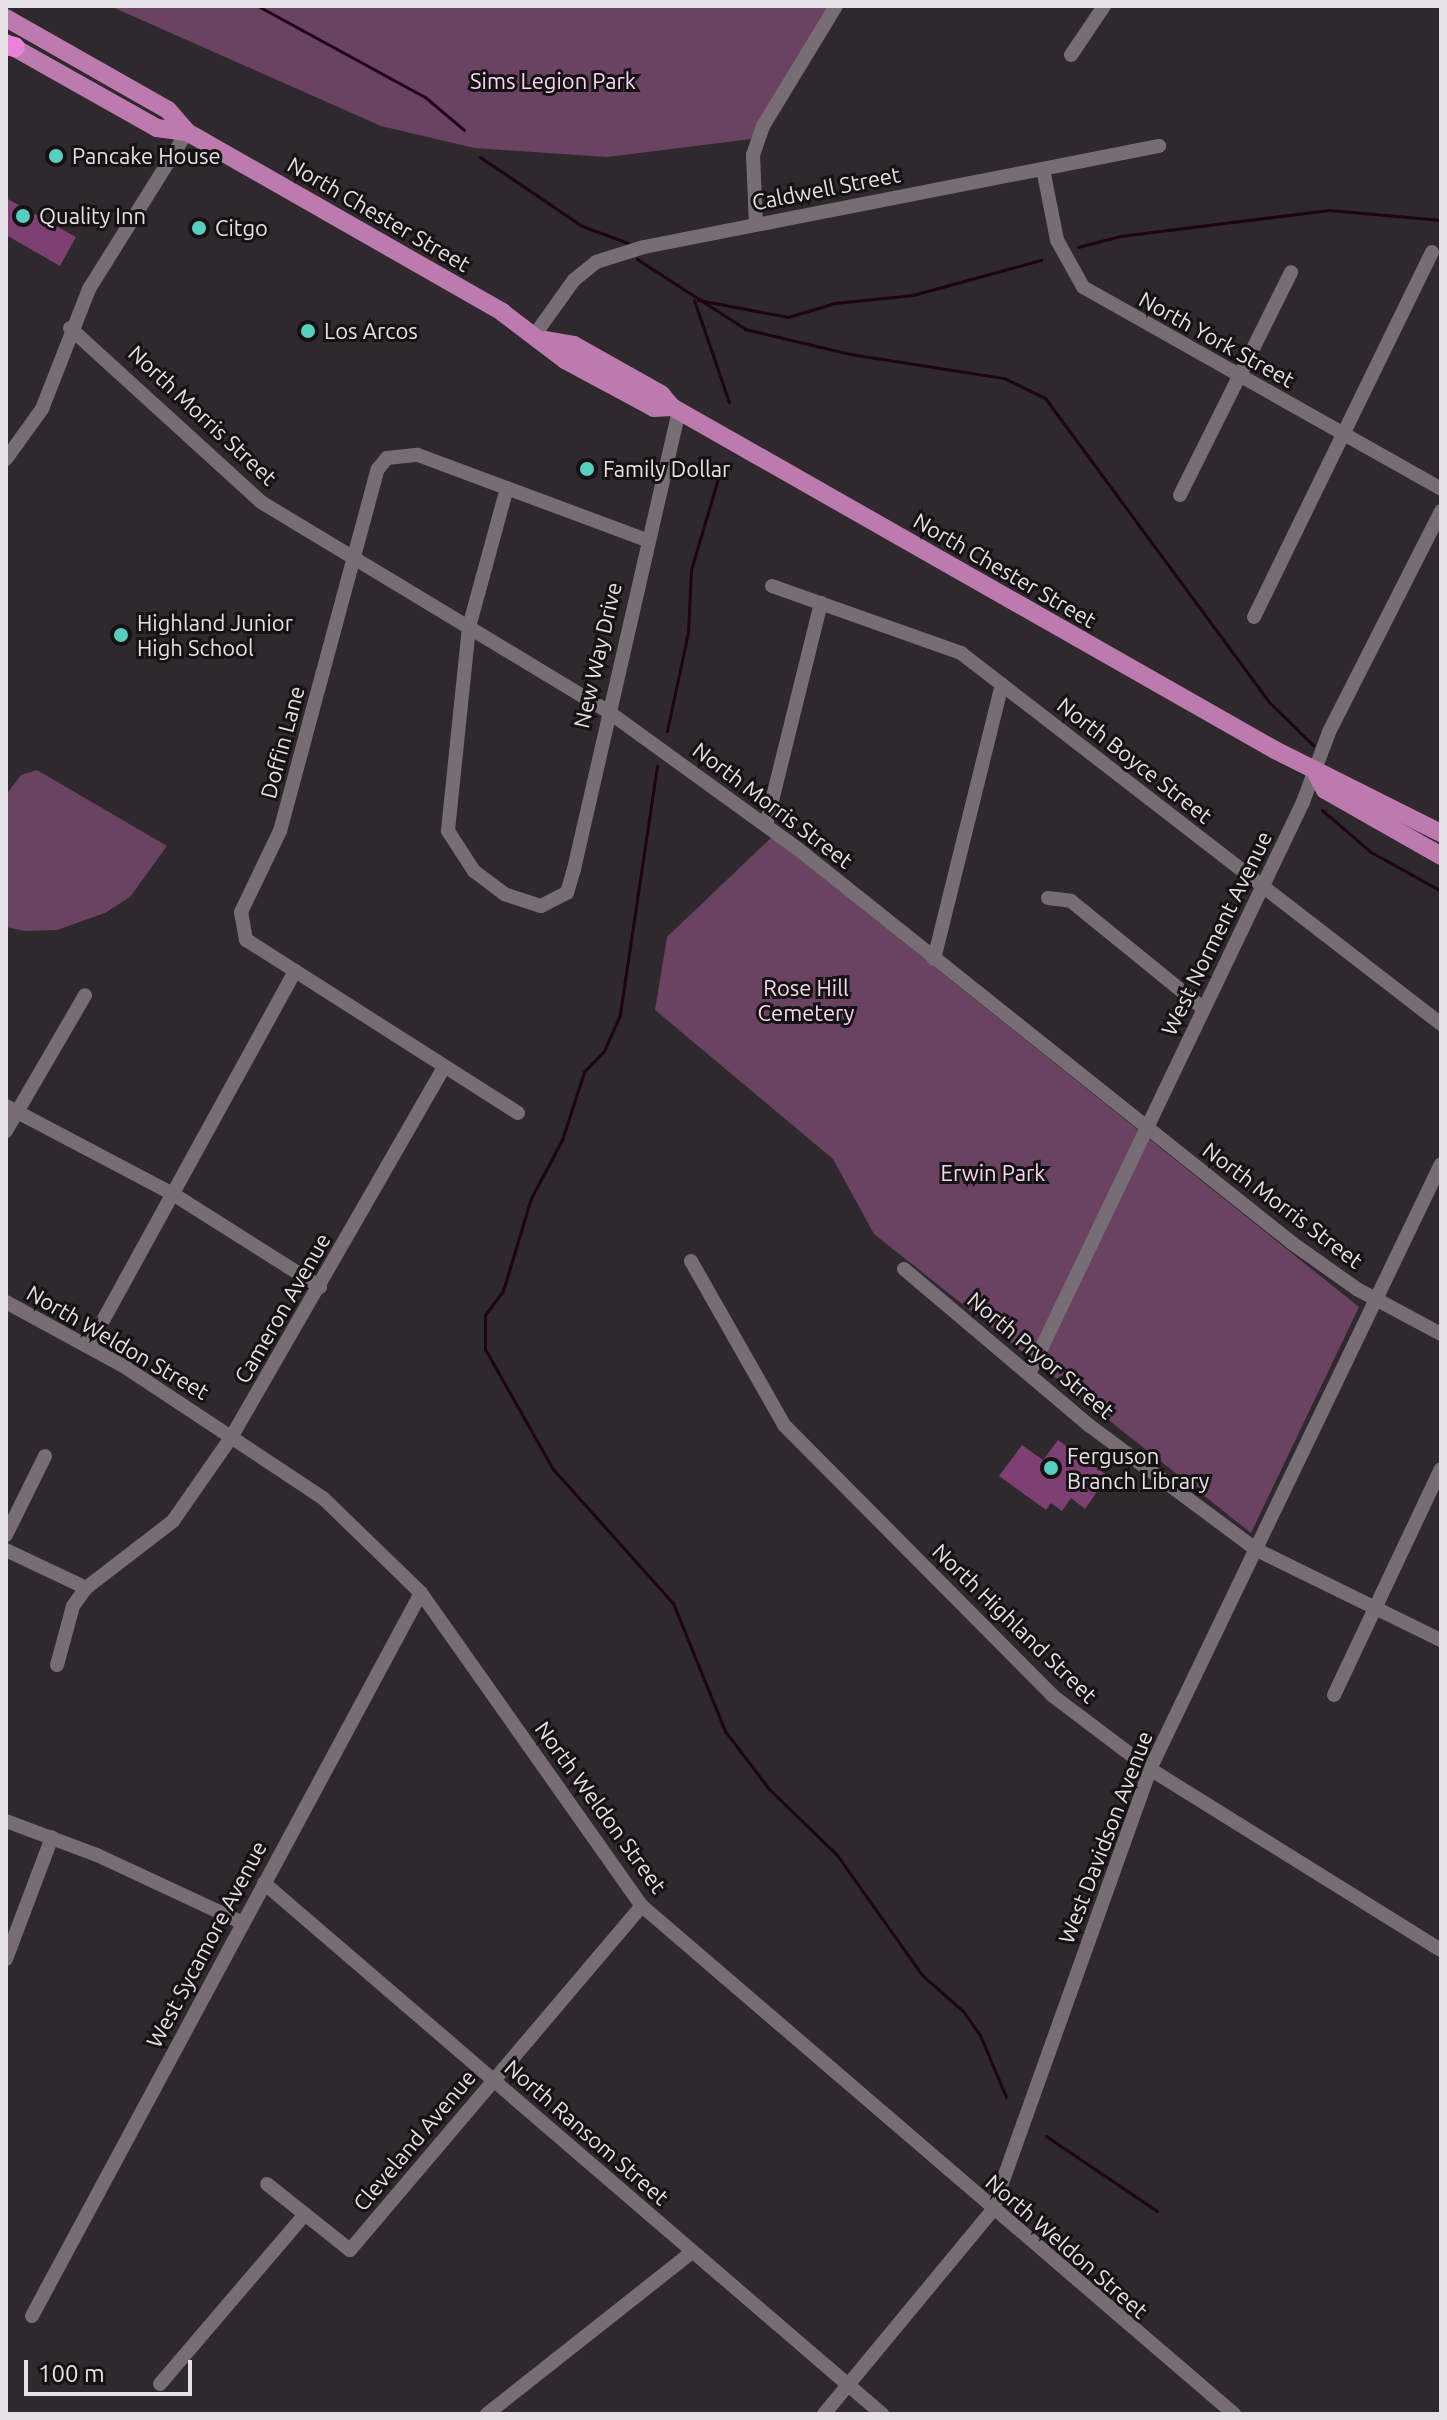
<!DOCTYPE html>
<style>
body{margin:0}
#map{position:relative;width:1447px;height:2420px;overflow:hidden;background:#2f282d;font-family:Ubuntu,sans-serif}
div>[style]{position:absolute}
.green>*{inset:0;background:#6a4262}
.stream>*{height:3px;margin:-1.5px;padding:0 1.5px;transform-origin:1.5px;border-radius:1.5px;background:#1e021a}
.building>*{inset:0;background:#7e3f73}
.minor>*{height:14px;margin:-7px;padding:0 7px;transform-origin:7px;border-radius:7px;background:#766e74}
.major>*{height:18px;margin:-9px;padding:0 9px;transform-origin:9px;border-radius:9px;background:#bc7aaf}
.highway>*{height:20px;margin:-10px;padding:0 10px;transform-origin:10px;border-radius:10px;background:#ea82d7}
.dots>*{width:22px;height:22px;translate:-50% -50%;box-sizing:border-box;border:4px solid #151214;border-radius:50%}
span{translate:-50% -50%;white-space:nowrap;text-align:center;line-height:1.15;-webkit-text-stroke:6px #151214;paint-order:stroke}
.park-label{font-size:22px;color:#fbd6f3}
.poi-label{font-size:22px;color:#e5e1e4}
.left{translate:0 -50%;text-align:left}
.street-label{font-size:22px;color:#e5e1e4}
.frame{position:absolute;inset:0;border:8px solid #e5e1e4;pointer-events:none}
.scale{position:absolute;left:24px;top:2360px;width:168px;height:36px;box-sizing:border-box;border:4px solid #e5e1e4;border-top:0;padding-left:10px;font-size:24px;line-height:28px;white-space:nowrap;color:#e5e1e4;-webkit-text-stroke:6px #151214;paint-order:stroke}
</style>
<div id="map">
<div class="green">
<div style="clip-path:polygon(110px 6px,836px 6px,759px 138px,607px 157px,474px 148px,381px 126px)"></div>
<div style="clip-path:polygon(37px 770px,167px 846px,130px 897px,105px 913px,57px 930px,25px 931px,6px 927px,6px 795px,21px 775px)"></div>
<div style="clip-path:polygon(772px 837px,1359px 1307px,1251px 1533px,874px 1234px,833px 1159px,655px 1010px,667px 937px)"></div>
</div>
<div class="stream">
<div style="left:258px;top:6px;width:190px;rotate:28.6deg"></div>
<div style="left:425px;top:97px;width:51px;rotate:40.2deg"></div>
<div style="left:480px;top:157px;width:123px;rotate:34.1deg"></div>
<div style="left:582px;top:226px;width:49px;rotate:20.3deg"></div>
<div style="left:1078px;top:247px;width:43px;rotate:-14.7deg"></div>
<div style="left:1120px;top:236px;width:211px;rotate:-7.1deg"></div>
<div style="left:1329px;top:210px;width:112px;rotate:5.1deg"></div>
<div style="left:637px;top:259px;width:129px;rotate:32.9deg"></div>
<div style="left:745px;top:329px;width:108px;rotate:13.4deg"></div>
<div style="left:850px;top:354px;width:156px;rotate:8.9deg"></div>
<div style="left:1004px;top:378px;width:46px;rotate:26deg"></div>
<div style="left:1045px;top:398px;width:380px;rotate:53.6deg"></div>
<div style="left:1271px;top:704px;width:59px;rotate:44.3deg"></div>
<div style="left:694px;top:300px;width:108px;rotate:71.1deg"></div>
<div style="left:698px;top:300px;width:92px;rotate:10.7deg"></div>
<div style="left:788px;top:317px;width:49px;rotate:-16.6deg"></div>
<div style="left:835px;top:303px;width:78px;rotate:-5.9deg"></div>
<div style="left:913px;top:295px;width:133px;rotate:-15.3deg"></div>
<div style="left:667px;top:731px;width:101px;rotate:-78deg"></div>
<div style="left:688px;top:632px;width:62px;rotate:-87.2deg"></div>
<div style="left:691px;top:570px;width:106px;rotate:-73.6deg"></div>
<div style="left:657px;top:766px;width:252px;rotate:98.5deg"></div>
<div style="left:620px;top:1015px;width:39px;rotate:114deg"></div>
<div style="left:604px;top:1051px;width:29px;rotate:134deg"></div>
<div style="left:584px;top:1072px;width:71px;rotate:107.9deg"></div>
<div style="left:562px;top:1140px;width:66px;rotate:118.1deg"></div>
<div style="left:531px;top:1198px;width:97px;rotate:106.8deg"></div>
<div style="left:503px;top:1291px;width:30px;rotate:127deg"></div>
<div style="left:485px;top:1315px;width:34px;rotate:90deg"></div>
<div style="left:485px;top:1349px;width:138px;rotate:60.5deg"></div>
<div style="left:553px;top:1469px;width:180px;rotate:48.2deg"></div>
<div style="left:673px;top:1603px;width:138px;rotate:67.9deg"></div>
<div style="left:725px;top:1731px;width:73px;rotate:52.8deg"></div>
<div style="left:769px;top:1789px;width:95px;rotate:44.1deg"></div>
<div style="left:837px;top:1855px;width:147px;rotate:54.7deg"></div>
<div style="left:922px;top:1975px;width:55px;rotate:41.3deg"></div>
<div style="left:963px;top:2011px;width:29px;rotate:55deg"></div>
<div style="left:980px;top:2035px;width:67px;rotate:67.2deg"></div>
<div style="left:1322px;top:810px;width:65px;rotate:40.6deg"></div>
<div style="left:1371px;top:852px;width:80px;rotate:29.1deg"></div>
<div style="left:1046px;top:2136px;width:134px;rotate:34deg"></div>
</div>
<div class="building">
<div style="clip-path:polygon(6px 198px,76px 237px,60px 266px,6px 235px)"></div>
<div style="clip-path:polygon(1058px 1440px,1108px 1476px,1085px 1509px,1071px 1498px,1062px 1511px,1051px 1503px,1046px 1510px,999px 1476px,1022px 1445px,1043px 1460px)"></div>
</div>
<div class="minor">
<div style="left:1071px;top:55px;width:59px;rotate:-56deg"></div>
<div style="left:1043px;top:169px;width:72px;rotate:78.8deg"></div>
<div style="left:1057px;top:240px;width:54px;rotate:61deg"></div>
<div style="left:1083px;top:287px;width:411px;rotate:29.4deg"></div>
<div style="left:756px;top:224px;width:69px;rotate:-92.5deg"></div>
<div style="left:753px;top:155px;width:31px;rotate:-71deg"></div>
<div style="left:763px;top:126px;width:140px;rotate:-58.7deg"></div>
<div style="left:70px;top:328px;width:258px;rotate:42.3deg"></div>
<div style="left:261px;top:502px;width:403px;rotate:31.1deg"></div>
<div style="left:606px;top:710px;width:237px;rotate:35.9deg"></div>
<div style="left:798px;top:849px;width:632px;rotate:38.57deg"></div>
<div style="left:1292px;top:1243px;width:80px;rotate:35.3deg"></div>
<div style="left:1357px;top:1289px;width:95px;rotate:28.2deg"></div>
<div style="left:536px;top:333px;width:65px;rotate:-54.4deg"></div>
<div style="left:574px;top:280px;width:28px;rotate:-39deg"></div>
<div style="left:596px;top:262px;width:50px;rotate:-17.4deg"></div>
<div style="left:644px;top:247px;width:525px;rotate:-11.1deg"></div>
<div style="left:6px;top:459px;width:62px;rotate:-54.2deg"></div>
<div style="left:42px;top:409px;width:129px;rotate:-68.6deg"></div>
<div style="left:89px;top:289px;width:185px;rotate:-58deg"></div>
<div style="left:507px;top:488px;width:144px;rotate:105.3deg"></div>
<div style="left:469px;top:627px;width:205px;rotate:95.9deg"></div>
<div style="left:448px;top:831px;width:48px;rotate:57deg"></div>
<div style="left:474px;top:871px;width:38px;rotate:37deg"></div>
<div style="left:504px;top:894px;width:39px;rotate:18deg"></div>
<div style="left:541px;top:906px;width:29px;rotate:-27deg"></div>
<div style="left:567px;top:893px;width:25px;rotate:-74deg"></div>
<div style="left:574px;top:869px;width:469px;rotate:-77.1deg"></div>
<div style="left:1180px;top:495px;width:249px;rotate:-63.5deg"></div>
<div style="left:772px;top:586px;width:201px;rotate:19.5deg"></div>
<div style="left:961px;top:653px;width:607px;rotate:37.7deg"></div>
<div style="left:1254px;top:617px;width:406px;rotate:-64deg"></div>
<div style="left:766px;top:825px;width:229px;rotate:-76.1deg"></div>
<div style="left:1048px;top:898px;width:23px;rotate:7deg"></div>
<div style="left:1071px;top:901px;width:171px;rotate:39.1deg"></div>
<div style="left:934px;top:959px;width:283px;rotate:-76.1deg"></div>
<div style="left:6px;top:1106px;width:189px;rotate:27.8deg"></div>
<div style="left:173px;top:1194px;width:174px;rotate:32.3deg"></div>
<div style="left:518px;top:1113px;width:322px;rotate:-147.5deg"></div>
<div style="left:246px;top:940px;width:28px;rotate:-100deg"></div>
<div style="left:241px;top:912px;width:90px;rotate:-64.3deg"></div>
<div style="left:280px;top:831px;width:375px;rotate:-74.9deg"></div>
<div style="left:378px;top:469px;width:14px;rotate:-51deg"></div>
<div style="left:387px;top:458px;width:31px;rotate:-6deg"></div>
<div style="left:418px;top:455px;width:243px;rotate:20.4deg"></div>
<div style="left:6px;top:1131px;width:157px;rotate:-59.8deg"></div>
<div style="left:691px;top:1261px;width:189px;rotate:60.4deg"></div>
<div style="left:784px;top:1425px;width:382px;rotate:45.2deg"></div>
<div style="left:1053px;top:1696px;width:121px;rotate:37deg"></div>
<div style="left:1150px;top:1769px;width:343px;rotate:31.9deg"></div>
<div style="left:904px;top:1269px;width:243px;rotate:40.2deg"></div>
<div style="left:1090px;top:1426px;width:208px;rotate:36.6deg"></div>
<div style="left:1257px;top:1550px;width:205px;rotate:26.1deg"></div>
<div style="left:6px;top:1302px;width:136px;rotate:28.6deg"></div>
<div style="left:125px;top:1367px;width:237px;rotate:33.5deg"></div>
<div style="left:323px;top:1498px;width:136px;rotate:44.1deg"></div>
<div style="left:421px;top:1593px;width:383px;rotate:54.8deg"></div>
<div style="left:642px;top:1906px;width:780px;rotate:40.63deg"></div>
<div style="left:89px;top:1346px;width:428px;rotate:-61.2deg"></div>
<div style="left:1029px;top:1374px;width:634px;rotate:-64.4deg"></div>
<div style="left:1303px;top:802px;width:75px;rotate:-69.6deg"></div>
<div style="left:1329px;top:732px;width:248px;rotate:-63.1deg"></div>
<div style="left:6px;top:1535px;width:88px;rotate:-63.7deg"></div>
<div style="left:6px;top:1550px;width:89px;rotate:25.4deg"></div>
<div style="left:57px;top:1665px;width:61px;rotate:-74.8deg"></div>
<div style="left:73px;top:1606px;width:22px;rotate:-54deg"></div>
<div style="left:86px;top:1588px;width:110px;rotate:-37.6deg"></div>
<div style="left:173px;top:1521px;width:103px;rotate:-55.2deg"></div>
<div style="left:232px;top:1436px;width:425px;rotate:-60.1deg"></div>
<div style="left:1334px;top:1695px;width:250px;rotate:-64.7deg"></div>
<div style="left:6px;top:1821px;width:97px;rotate:20.5deg"></div>
<div style="left:97px;top:1855px;width:159px;rotate:25deg"></div>
<div style="left:264px;top:1883px;width:815px;rotate:40.67deg"></div>
<div style="left:6px;top:1959px;width:130px;rotate:-69.3deg"></div>
<div style="left:267px;top:2184px;width:106px;rotate:38.5deg"></div>
<div style="left:350px;top:2250px;width:451px;rotate:-49.7deg"></div>
<div style="left:32px;top:2316px;width:821px;rotate:-61.72deg"></div>
<div style="left:160px;top:2384px;width:223px;rotate:-49.5deg"></div>
<div style="left:487px;top:2414px;width:260px;rotate:-38.3deg"></div>
<div style="left:824px;top:2414px;width:264px;rotate:-50.4deg"></div>
<div style="left:992px;top:2211px;width:469px;rotate:-70.3deg"></div>
<div style="left:1150px;top:1769px;width:671px;rotate:-64.31deg"></div>
</div>
<div class="major">
<div style="left:6px;top:18px;width:186px;rotate:29.6deg"></div>
<div style="left:168px;top:110px;width:29px;rotate:49deg"></div>
<div style="left:187px;top:132px;width:363px;rotate:29.7deg"></div>
<div style="left:502px;top:312px;width:79px;rotate:37.3deg"></div>
<div style="left:565px;top:360px;width:101px;rotate:28.3deg"></div>
<div style="left:654px;top:408px;width:18px;rotate:-3deg"></div>
<div style="left:6px;top:43px;width:173px;rotate:29.4deg"></div>
<div style="left:157px;top:128px;width:30px;rotate:8deg"></div>
<div style="left:546px;top:340px;width:28px;rotate:10deg"></div>
<div style="left:574px;top:345px;width:100px;rotate:29.4deg"></div>
<div style="left:661px;top:394px;width:17px;rotate:50deg"></div>
<div style="left:672px;top:407px;width:694px;rotate:29.63deg"></div>
<div style="left:1275px;top:750px;width:186px;rotate:26.6deg"></div>
<div style="left:1316px;top:773px;width:19px;rotate:62deg"></div>
<div style="left:1325px;top:790px;width:133px;rotate:29.6deg"></div>
</div>
<div class="highway">
<div style="left:6px;top:45px;width:9px;rotate:13deg"></div>
</div>
<div class="dots">
<div style="left:56px;top:156px;background:#58cebf"></div>
<div style="left:23px;top:216px;background:#58cebf"></div>
<div style="left:199px;top:228px;background:#58cebf"></div>
<div style="left:308px;top:331px;background:#58cebf"></div>
<div style="left:587px;top:469px;background:#58cebf"></div>
<div style="left:121px;top:635px;background:#58cebf"></div>
<div style="left:1051px;top:1468px;background:#58cebf"></div>
</div>
<div class="park-label">
<span style="left:553px;top:81px">Sims Legion Park</span>
<span style="left:806px;top:1000px">Rose Hill<br>Cemetery</span>
<span style="left:993px;top:1173px">Erwin Park</span>
</div>
<div class="poi-label">
<span class="left" style="left:72px;top:156px">Pancake House</span>
<span class="left" style="left:39px;top:216px">Quality Inn</span>
<span class="left" style="left:215px;top:228px">Citgo</span>
<span class="left" style="left:324px;top:331px">Los Arcos</span>
<span class="left" style="left:603px;top:469px">Family Dollar</span>
<span class="left" style="left:137px;top:635px">Highland Junior<br>High School</span>
<span class="left" style="left:1067px;top:1468px">Ferguson<br>Branch Library</span>
</div>
<div class="street-label">
<span style="left:826px;top:188px;rotate:-11deg">Caldwell Street</span>
<span style="left:379px;top:214px;rotate:30deg">North Chester Street</span>
<span style="left:1217px;top:339px;rotate:29deg">North York Street</span>
<span style="left:203px;top:415px;rotate:43deg">North Morris Street</span>
<span style="left:1005px;top:570px;rotate:30deg">North Chester Street</span>
<span style="left:597px;top:655px;rotate:-77deg">New Way Drive</span>
<span style="left:282px;top:742px;rotate:-75deg">Doffin Lane</span>
<span style="left:1135px;top:760px;rotate:38deg">North Boyce Street</span>
<span style="left:773px;top:805px;rotate:37deg">North Morris Street</span>
<span style="left:1216px;top:933px;rotate:-64deg">West Norment Avenue</span>
<span style="left:1283px;top:1205px;rotate:37deg">North Morris Street</span>
<span style="left:282px;top:1308px;rotate:-60deg">Cameron Avenue</span>
<span style="left:118px;top:1342px;rotate:30deg">North Weldon Street</span>
<span style="left:1041px;top:1355px;rotate:40deg">North Pryor Street</span>
<span style="left:1015px;top:1623px;rotate:44deg">North Highland Street</span>
<span style="left:601px;top:1807px;rotate:54deg">North Weldon Street</span>
<span style="left:1105px;top:1837px;rotate:-69deg">West Davidson Avenue</span>
<span style="left:206px;top:1944px;rotate:-62deg">West Sycamore Avenue</span>
<span style="left:587px;top:2132px;rotate:41deg">North Ransom Street</span>
<span style="left:414px;top:2140px;rotate:-50deg">Cleveland Avenue</span>
<span style="left:1067px;top:2246px;rotate:41deg">North Weldon Street</span>
</div>
<div class="frame"></div>
<div class="scale">100 m</div>
</div>
